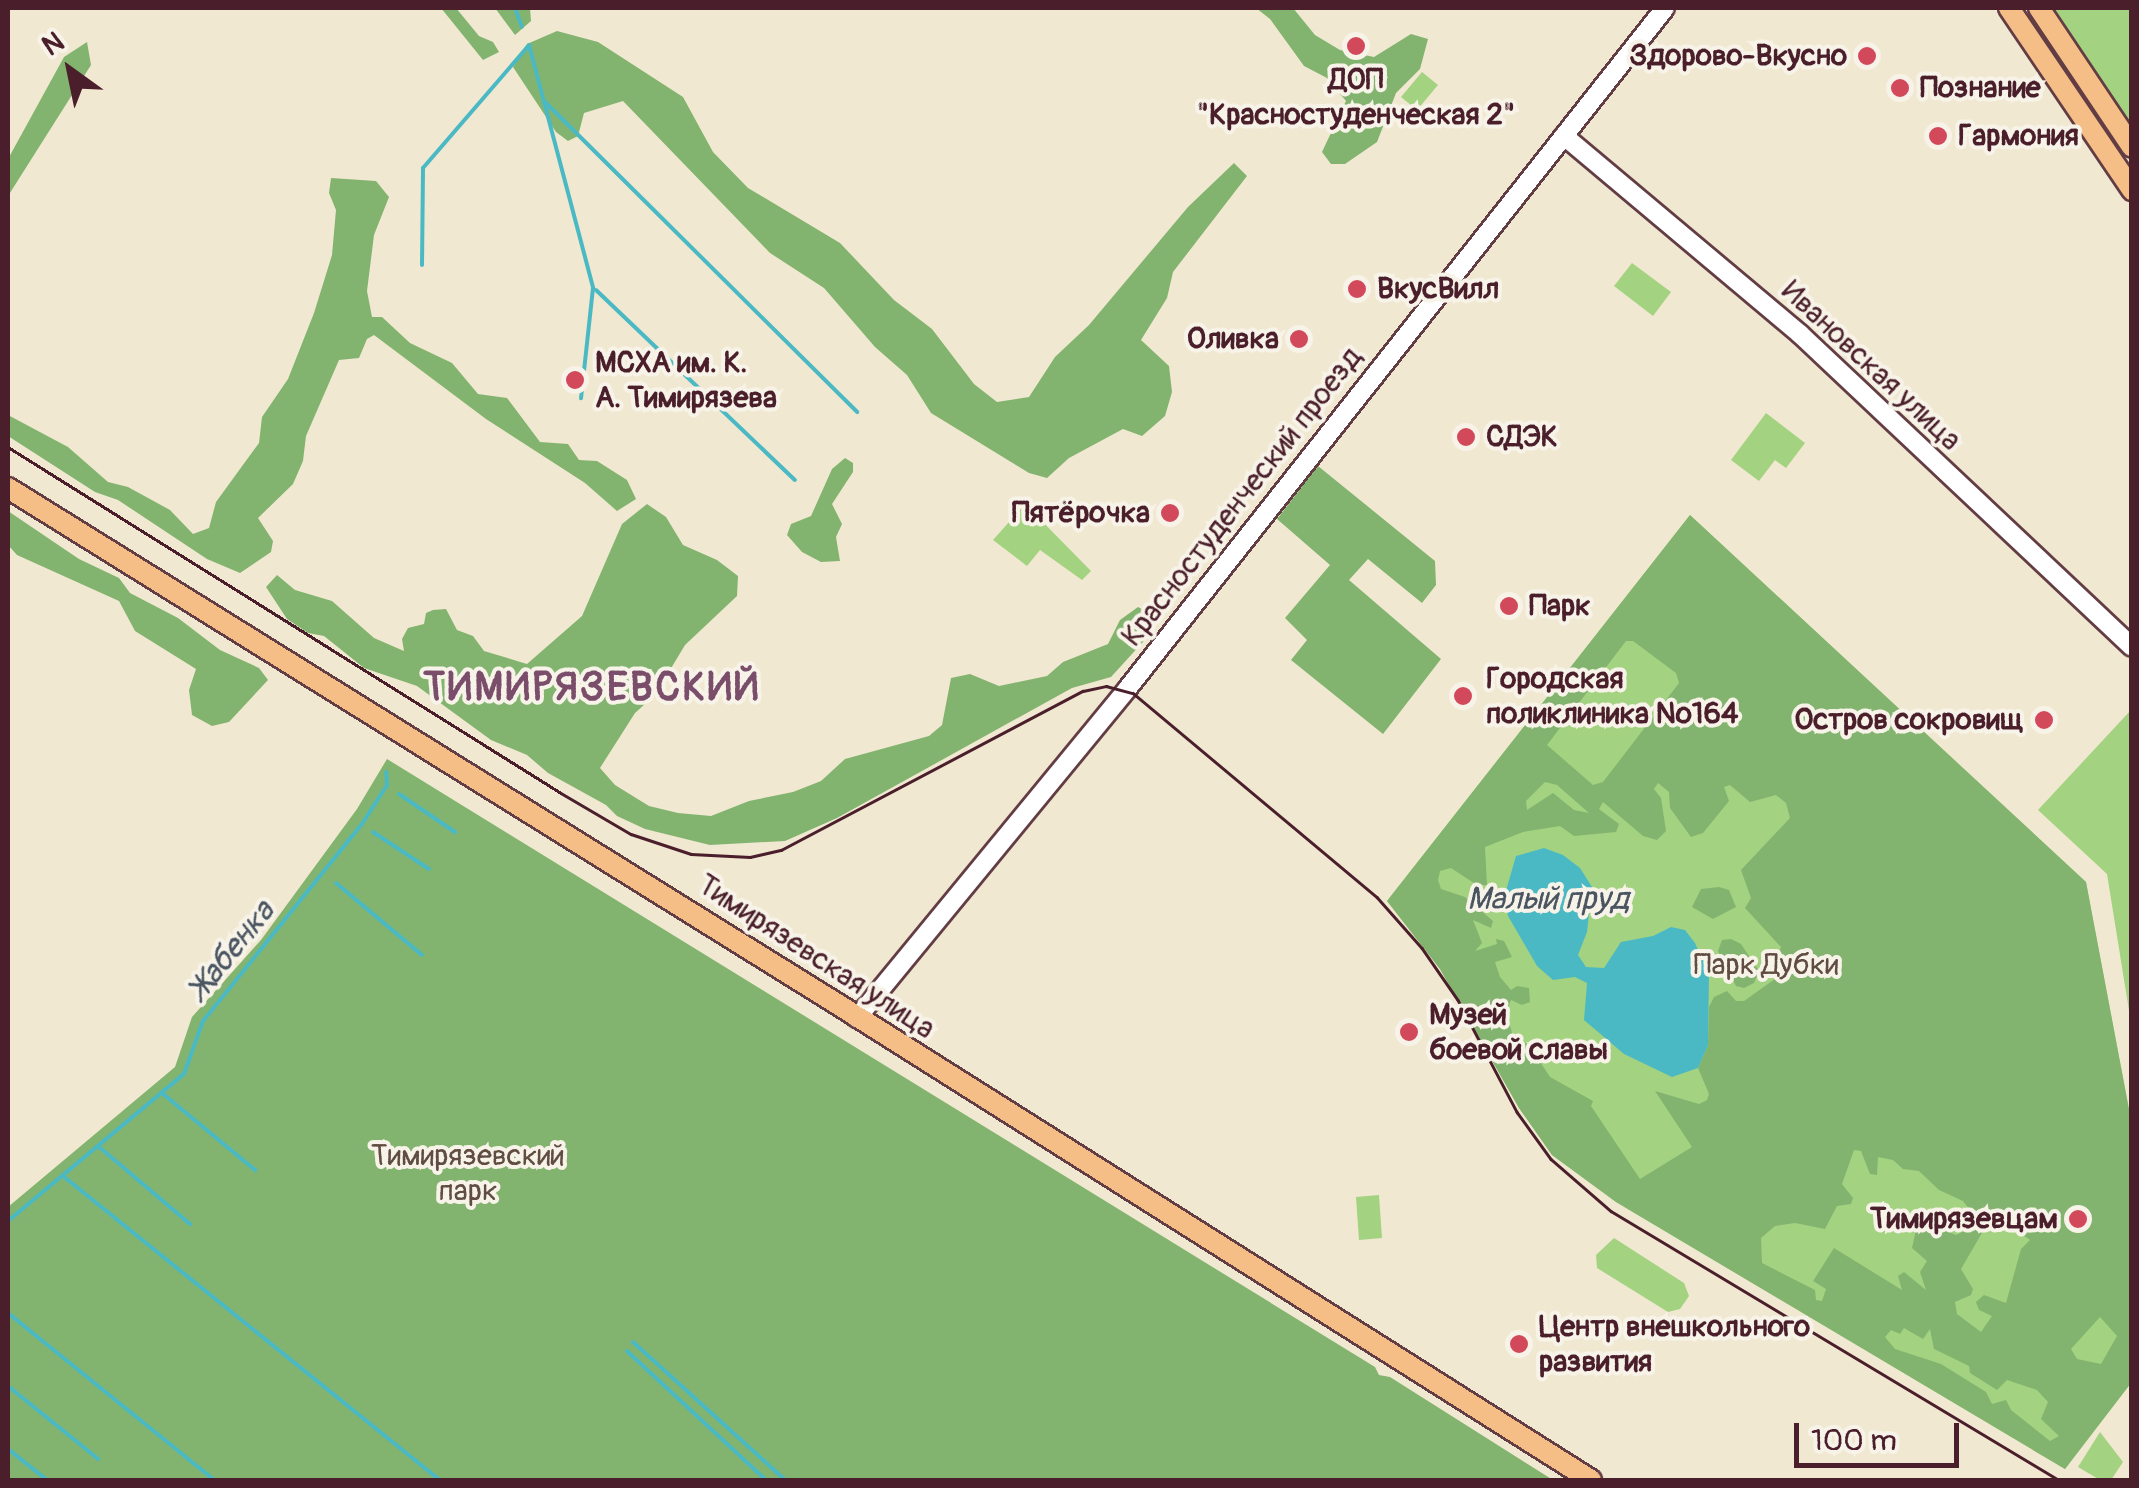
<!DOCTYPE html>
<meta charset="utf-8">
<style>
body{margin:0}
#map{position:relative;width:2139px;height:1488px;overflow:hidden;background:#f1e8d1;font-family:Pangolin,sans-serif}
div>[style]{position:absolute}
.green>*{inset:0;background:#a3d281}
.forest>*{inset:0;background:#82b46f}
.water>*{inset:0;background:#4bb9c4}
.stream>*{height:4px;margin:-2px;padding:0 2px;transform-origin:2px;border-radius:2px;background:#4bb9c4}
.roads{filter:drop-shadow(2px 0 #633d44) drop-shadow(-2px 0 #633d44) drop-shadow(0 2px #633d44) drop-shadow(0 -2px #633d44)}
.minor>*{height:18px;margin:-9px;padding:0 9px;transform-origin:9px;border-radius:9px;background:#fff}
.major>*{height:20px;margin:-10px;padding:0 10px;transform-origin:10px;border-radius:10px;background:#f6be87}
.tram>*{height:2.5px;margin:-1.25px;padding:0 1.25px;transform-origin:1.25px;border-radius:1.25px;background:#4a1f2b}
.dots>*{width:28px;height:28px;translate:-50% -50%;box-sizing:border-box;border:5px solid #f7f3e8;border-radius:50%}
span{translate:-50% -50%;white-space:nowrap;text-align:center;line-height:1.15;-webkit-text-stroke:8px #f7f3e8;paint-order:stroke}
.poi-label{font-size:30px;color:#4a1f2b;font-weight:700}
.right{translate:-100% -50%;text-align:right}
.left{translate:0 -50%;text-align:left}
.street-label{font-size:30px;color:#4a1f2b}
.park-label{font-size:30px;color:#604c40}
.water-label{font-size:32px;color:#4a5561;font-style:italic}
.district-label{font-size:40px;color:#7a4e6a;font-weight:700;letter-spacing:2.5px}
.frame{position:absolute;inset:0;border:10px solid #4a1f2b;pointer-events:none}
.north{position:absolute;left:20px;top:20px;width:100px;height:100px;-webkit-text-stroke:8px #f7f3e8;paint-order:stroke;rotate:327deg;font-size:28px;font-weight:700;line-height:40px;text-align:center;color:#4a1f2b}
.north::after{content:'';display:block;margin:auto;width:35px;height:45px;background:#4a1f2b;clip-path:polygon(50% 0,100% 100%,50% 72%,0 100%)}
.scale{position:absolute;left:1794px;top:1423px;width:165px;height:45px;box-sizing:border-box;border:5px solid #4a1f2b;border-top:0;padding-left:12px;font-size:30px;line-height:35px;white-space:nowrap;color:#4a1f2b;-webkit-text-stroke:8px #f7f3e8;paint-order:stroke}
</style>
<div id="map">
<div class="green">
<div style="clip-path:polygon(2054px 8px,2131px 8px,2131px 124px,2127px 118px)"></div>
<div style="clip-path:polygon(1422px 72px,1438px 85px,1417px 110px,1401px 97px)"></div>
<div style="clip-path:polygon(1632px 263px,1671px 292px,1653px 316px,1614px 286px)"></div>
<div style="clip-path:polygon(1766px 413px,1805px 443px,1786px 468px,1775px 460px,1759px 481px,1731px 460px)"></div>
<div style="clip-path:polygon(1025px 504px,1091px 571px,1082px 580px,1040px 550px,1027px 566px,993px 540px)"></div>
<div style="clip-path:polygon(1690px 515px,2086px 882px,2131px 1120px,2131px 1383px,2065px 1469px,1616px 1202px,1552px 1155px,1519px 1108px,1440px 969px,1387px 901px)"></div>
<div style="clip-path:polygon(2131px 710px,2131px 1023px,2107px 874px,2038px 810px)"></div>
<div style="clip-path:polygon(1379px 1195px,1382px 1238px,1359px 1240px,1356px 1197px)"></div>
<div style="clip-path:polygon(1614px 1238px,1684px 1283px,1689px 1296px,1680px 1309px,1668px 1312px,1597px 1268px,1596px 1255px)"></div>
<div style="clip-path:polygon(2100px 1432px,2123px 1462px,2111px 1480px,2100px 1480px,2078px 1467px)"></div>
</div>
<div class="forest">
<div style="clip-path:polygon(441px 8px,456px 8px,479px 36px,493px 42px,499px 52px,483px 60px)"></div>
<div style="clip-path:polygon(495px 8px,530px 8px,531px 21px,515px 35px)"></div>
<div style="clip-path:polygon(1256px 8px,1293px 8px,1315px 35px,1340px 50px,1374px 57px,1411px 34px,1428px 39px,1420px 69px,1396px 93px,1377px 142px,1345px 164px,1331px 164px,1322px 152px,1346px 101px,1327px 78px,1304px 66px,1270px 19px)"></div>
<div style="clip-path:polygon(557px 31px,598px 42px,683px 97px,713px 152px,748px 188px,840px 243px,894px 300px,932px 329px,974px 384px,997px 402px,1029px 397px,1055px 357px,1089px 325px,1188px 207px,1234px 163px,1247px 176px,1173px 272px,1167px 298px,1141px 340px,1169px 366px,1172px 392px,1165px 416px,1142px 436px,1123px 429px,1069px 458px,1047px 478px,1029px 473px,931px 413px,907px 375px,875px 347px,824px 288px,770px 253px,623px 101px,584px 113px,578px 136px,568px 141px,556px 132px,513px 67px,527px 44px)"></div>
<div style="clip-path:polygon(87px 42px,91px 65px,8px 196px,8px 159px,64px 57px)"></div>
<div style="clip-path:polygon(331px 178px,376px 181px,389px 197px,374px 235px,367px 291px,372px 317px,382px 317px,410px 343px,452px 363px,478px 394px,507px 398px,540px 442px,568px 444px,579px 460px,597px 461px,627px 480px,636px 499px,617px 511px,585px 483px,486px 419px,374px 335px,367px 339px,359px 358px,339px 360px,306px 436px,303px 461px,293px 484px,258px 518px,273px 541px,271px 552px,240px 573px,207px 559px,118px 500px,95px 492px,8px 436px,8px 415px,68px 447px,108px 482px,128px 487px,170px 510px,193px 534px,209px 528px,216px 502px,259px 443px,262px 417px,288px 379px,314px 313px,332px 255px,336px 210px,329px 193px)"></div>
<div style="clip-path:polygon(845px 458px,853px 463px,853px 472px,832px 504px,842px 524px,836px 537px,840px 561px,821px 562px,802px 552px,787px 535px,791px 524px,811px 516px,832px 469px)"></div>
<div style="clip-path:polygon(1318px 466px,1435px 561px,1436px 585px,1422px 603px,1368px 559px,1349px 580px,1441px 659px,1383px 734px,1291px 660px,1307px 640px,1285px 618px,1330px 565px,1277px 519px)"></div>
<div style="clip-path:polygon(647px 504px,666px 517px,683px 545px,717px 560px,738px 576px,737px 596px,685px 645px,655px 695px,635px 713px,600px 768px,615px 785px,649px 806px,678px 813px,711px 816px,749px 801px,793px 792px,821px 781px,845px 759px,929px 736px,942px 725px,951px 678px,970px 674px,999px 686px,1047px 676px,1063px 662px,1108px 644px,1120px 620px,1138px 607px,1148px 612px,1152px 632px,1111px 677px,1072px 688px,837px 818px,785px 841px,710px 845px,645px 829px,617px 816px,606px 805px,548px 773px,527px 755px,491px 740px,417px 686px,364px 668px,324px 636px,308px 633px,287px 619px,266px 587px,277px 575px,295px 590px,332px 601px,374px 638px,404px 651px,402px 639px,408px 628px,424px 624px,426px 613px,433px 610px,446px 609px,457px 630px,473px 636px,484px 651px,527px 664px,582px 616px,622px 524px)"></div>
<div style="clip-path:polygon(8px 511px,79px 559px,119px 578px,130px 593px,178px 618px,220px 650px,259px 668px,268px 680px,229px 722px,212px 726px,192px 715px,189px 690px,196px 669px,135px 631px,119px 601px,17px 555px,8px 545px)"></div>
<div style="clip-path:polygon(evenodd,1690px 515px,2086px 882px,2131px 1120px,2131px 1383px,2065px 1469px,1616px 1202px,1552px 1155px,1519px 1108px,1440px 969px,1387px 901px,1690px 515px,1626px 641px,1633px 641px,1676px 673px,1679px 683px,1603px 782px,1593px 785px,1547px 745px,1626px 641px,1690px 515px,1545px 782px,1557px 785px,1589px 813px,1574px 810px,1553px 793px,1527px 810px,1526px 801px,1545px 782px,1690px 515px,1658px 783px,1669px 792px,1670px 808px,1691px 837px,1703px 833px,1729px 801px,1724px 787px,1730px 785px,1750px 802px,1776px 795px,1786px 803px,1790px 818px,1741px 870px,1751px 898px,1745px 908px,1781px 947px,1778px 955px,1786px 971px,1744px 1001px,1736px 1001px,1727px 991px,1714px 997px,1709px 1007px,1708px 1045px,1698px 1068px,1709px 1094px,1707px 1100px,1699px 1104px,1655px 1091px,1692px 1147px,1640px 1179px,1591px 1106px,1593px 1101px,1550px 1077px,1529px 1045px,1513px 1036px,1506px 1013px,1511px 1000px,1522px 1005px,1530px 1002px,1529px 988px,1517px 986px,1511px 990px,1500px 977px,1495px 962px,1512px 957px,1504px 941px,1496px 939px,1497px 944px,1475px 951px,1482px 943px,1473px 920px,1491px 928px,1493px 921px,1465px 897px,1441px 889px,1438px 880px,1440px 871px,1451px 868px,1477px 885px,1487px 885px,1485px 847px,1523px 832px,1560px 826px,1574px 836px,1616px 832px,1619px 824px,1599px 809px,1603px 802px,1643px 836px,1657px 840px,1666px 831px,1661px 798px,1654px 789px,1658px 783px,1690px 515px,1854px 1150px,1861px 1151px,1870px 1174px,1877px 1175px,1878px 1157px,1893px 1160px,1903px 1169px,1919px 1171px,1939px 1190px,1963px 1201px,1975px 1217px,1970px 1228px,1956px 1235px,1931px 1224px,1916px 1230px,1912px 1248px,1927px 1261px,1920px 1272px,1926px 1290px,1904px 1272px,1898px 1276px,1902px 1290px,1834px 1248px,1813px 1281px,1826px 1289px,1822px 1301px,1816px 1300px,1815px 1290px,1762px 1263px,1761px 1238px,1775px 1226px,1795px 1223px,1825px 1229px,1837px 1206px,1851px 1204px,1853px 1198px,1842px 1184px,1854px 1150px,1690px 515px,1993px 1214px,2030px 1240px,2021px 1249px,2006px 1303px,1984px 1295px,1976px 1302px,1979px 1310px,1992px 1316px,1981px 1332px,1957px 1314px,1955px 1302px,1971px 1295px,1973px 1289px,1961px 1269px,1993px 1214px,1690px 515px,2100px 1317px,2117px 1336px,2101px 1364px,2077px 1359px,2071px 1349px,2100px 1317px,1690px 515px,1904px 1328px,1923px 1339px,1930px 1329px,1934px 1349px,1969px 1366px,1970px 1373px,1997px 1390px,2007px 1380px,2037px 1390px,2048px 1402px,2041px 1419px,2059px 1436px,2050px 1441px,2011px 1410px,2006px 1400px,1992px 1404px,1986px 1392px,1941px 1364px,1895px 1349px,1885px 1337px,1891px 1330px,1900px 1334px,1904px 1328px)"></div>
<div style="clip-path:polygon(387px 759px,1375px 1367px,1379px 1375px,1390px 1377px,1553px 1480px,8px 1480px,8px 1207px,175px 1067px,192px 1017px,261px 940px,357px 809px)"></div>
<div style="clip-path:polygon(1719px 887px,1729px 890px,1736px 907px,1713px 919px,1692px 907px,1701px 889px)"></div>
<div style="clip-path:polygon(1731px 939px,1741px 944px,1759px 971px,1754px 983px,1744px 988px,1736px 986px,1718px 951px,1722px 940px)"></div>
</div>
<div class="water">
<div style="clip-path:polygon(1544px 848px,1563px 855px,1580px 868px,1592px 887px,1587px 932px,1578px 955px,1586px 967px,1604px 968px,1621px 942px,1653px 936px,1671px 927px,1685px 930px,1695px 943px,1709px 974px,1708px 1045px,1698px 1068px,1672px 1077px,1624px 1054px,1584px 1020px,1587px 983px,1575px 977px,1553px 980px,1537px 966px,1508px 916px,1505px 894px,1516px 856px)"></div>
</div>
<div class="stream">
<div style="left:515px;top:8px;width:20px;rotate:70deg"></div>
<div style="left:545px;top:102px;width:440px;rotate:44.8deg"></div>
<div style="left:422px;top:265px;width:97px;rotate:-89.4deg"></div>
<div style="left:423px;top:168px;width:162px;rotate:-49.2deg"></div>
<div style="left:529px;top:45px;width:251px;rotate:75.2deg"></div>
<div style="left:593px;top:288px;width:111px;rotate:96.2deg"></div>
<div style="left:596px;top:290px;width:275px;rotate:43.7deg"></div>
<div style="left:399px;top:794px;width:68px;rotate:34.2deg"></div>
<div style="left:373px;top:832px;width:67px;rotate:33.5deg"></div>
<div style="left:336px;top:883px;width:112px;rotate:39.9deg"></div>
<div style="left:162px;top:1093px;width:121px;rotate:39.6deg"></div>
<div style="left:98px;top:1146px;width:121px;rotate:40.3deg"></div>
<div style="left:63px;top:1176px;width:484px;rotate:38.9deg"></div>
<div style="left:8px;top:1221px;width:229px;rotate:-39.9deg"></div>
<div style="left:184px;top:1074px;width:56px;rotate:-70.3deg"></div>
<div style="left:203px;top:1021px;width:253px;rotate:-51.1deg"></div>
<div style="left:362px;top:824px;width:46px;rotate:-57.3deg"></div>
<div style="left:387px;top:785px;width:13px;rotate:-94deg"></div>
<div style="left:8px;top:1313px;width:265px;rotate:39deg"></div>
<div style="left:633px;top:1342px;width:205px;rotate:42.2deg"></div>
<div style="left:627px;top:1351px;width:190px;rotate:42.9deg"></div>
<div style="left:8px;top:1386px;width:116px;rotate:39deg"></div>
<div style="left:8px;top:1449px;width:50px;rotate:38.5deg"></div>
</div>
<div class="roads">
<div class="minor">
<div style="left:1564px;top:136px;width:308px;rotate:40deg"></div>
<div style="left:1800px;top:334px;width:456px;rotate:43.3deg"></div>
<div style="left:857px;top:1018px;width:427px;rotate:-50.6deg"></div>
<div style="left:1128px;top:688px;width:866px;rotate:-51.7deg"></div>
</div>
<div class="major">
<div style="left:2009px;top:8px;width:220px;rotate:55.9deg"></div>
<div style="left:2039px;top:8px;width:167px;rotate:56.2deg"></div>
<div style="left:8px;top:488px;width:969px;rotate:31.89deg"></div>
<div style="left:831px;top:1000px;width:899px;rotate:32.28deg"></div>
</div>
</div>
<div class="tram">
<div style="left:8px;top:447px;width:652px;rotate:32.03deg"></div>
<div style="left:561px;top:793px;width:81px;rotate:30.4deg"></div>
<div style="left:631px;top:834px;width:63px;rotate:18.4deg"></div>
<div style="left:691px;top:854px;width:59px;rotate:2.9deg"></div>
<div style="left:750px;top:857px;width:32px;rotate:-13deg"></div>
<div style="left:781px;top:850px;width:341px;rotate:-27.8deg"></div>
<div style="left:1083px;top:691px;width:24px;rotate:-12deg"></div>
<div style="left:1106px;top:686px;width:28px;rotate:15deg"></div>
<div style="left:1133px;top:693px;width:318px;rotate:39.9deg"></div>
<div style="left:1377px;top:897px;width:68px;rotate:48.6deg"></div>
<div style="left:1422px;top:948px;width:63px;rotate:55.3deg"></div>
<div style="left:1458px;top:1000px;width:127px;rotate:62.2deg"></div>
<div style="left:1517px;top:1112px;width:58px;rotate:54.1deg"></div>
<div style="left:1551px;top:1159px;width:79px;rotate:40.9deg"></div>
<div style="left:1611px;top:1211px;width:523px;rotate:30.98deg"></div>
</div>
<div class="dots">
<div style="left:1356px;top:46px;background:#d1495b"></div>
<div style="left:1867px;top:56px;background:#d1495b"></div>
<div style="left:1900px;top:88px;background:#d1495b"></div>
<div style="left:1938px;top:136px;background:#d1495b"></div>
<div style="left:1357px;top:289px;background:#d1495b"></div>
<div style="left:1299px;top:339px;background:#d1495b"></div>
<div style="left:575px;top:380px;background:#d1495b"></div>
<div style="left:1466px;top:437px;background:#d1495b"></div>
<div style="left:1170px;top:513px;background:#d1495b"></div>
<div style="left:1509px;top:606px;background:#d1495b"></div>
<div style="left:1463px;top:696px;background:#d1495b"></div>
<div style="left:2044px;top:720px;background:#d1495b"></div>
<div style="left:1409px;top:1032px;background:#d1495b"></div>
<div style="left:2078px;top:1219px;background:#d1495b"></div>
<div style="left:1519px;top:1344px;background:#d1495b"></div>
</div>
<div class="poi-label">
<span class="right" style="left:1847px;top:56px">Здорово-Вкусно</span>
<span style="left:1356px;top:97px">ДОП<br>"Красностуденческая 2"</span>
<span class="left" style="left:1920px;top:88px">Познание</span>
<span class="left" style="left:1958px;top:136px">Гармония</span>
<span class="left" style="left:1377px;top:289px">ВкусВилл</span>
<span class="right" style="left:1279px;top:339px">Оливка</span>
<span class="left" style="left:595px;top:380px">МСХА им. К.<br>А. Тимирязева</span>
<span class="left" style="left:1486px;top:437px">СДЭК</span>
<span class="right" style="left:1150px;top:513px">Пятёрочка</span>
<span class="left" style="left:1529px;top:606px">Парк</span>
<span class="left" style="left:1486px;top:696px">Городская<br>поликлиника №164</span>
<span class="right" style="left:2024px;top:720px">Остров сокровищ</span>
<span class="left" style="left:1429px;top:1032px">Музей<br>боевой славы</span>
<span class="right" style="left:2058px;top:1219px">Тимирязевцам</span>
<span class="left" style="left:1539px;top:1344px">Центр внешкольного<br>развития</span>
</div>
<div class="street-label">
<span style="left:1871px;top:366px;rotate:43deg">Ивановская улица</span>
<span style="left:1242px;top:497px;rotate:-52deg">Красностуденческий проезд</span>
<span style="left:816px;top:957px;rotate:33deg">Тимирязевская улица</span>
</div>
<div class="park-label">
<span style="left:1766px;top:965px">Парк Дубки</span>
<span style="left:468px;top:1173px">Тимирязевский<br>парк</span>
</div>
<div class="water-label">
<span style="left:1548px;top:899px">Малый пруд</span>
<span style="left:232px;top:950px;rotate:-51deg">Жабенка</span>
</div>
<div class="district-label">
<span style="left:592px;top:688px">ТИМИРЯЗЕВСКИЙ</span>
</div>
<div class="frame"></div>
<div class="north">N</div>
<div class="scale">100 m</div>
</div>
